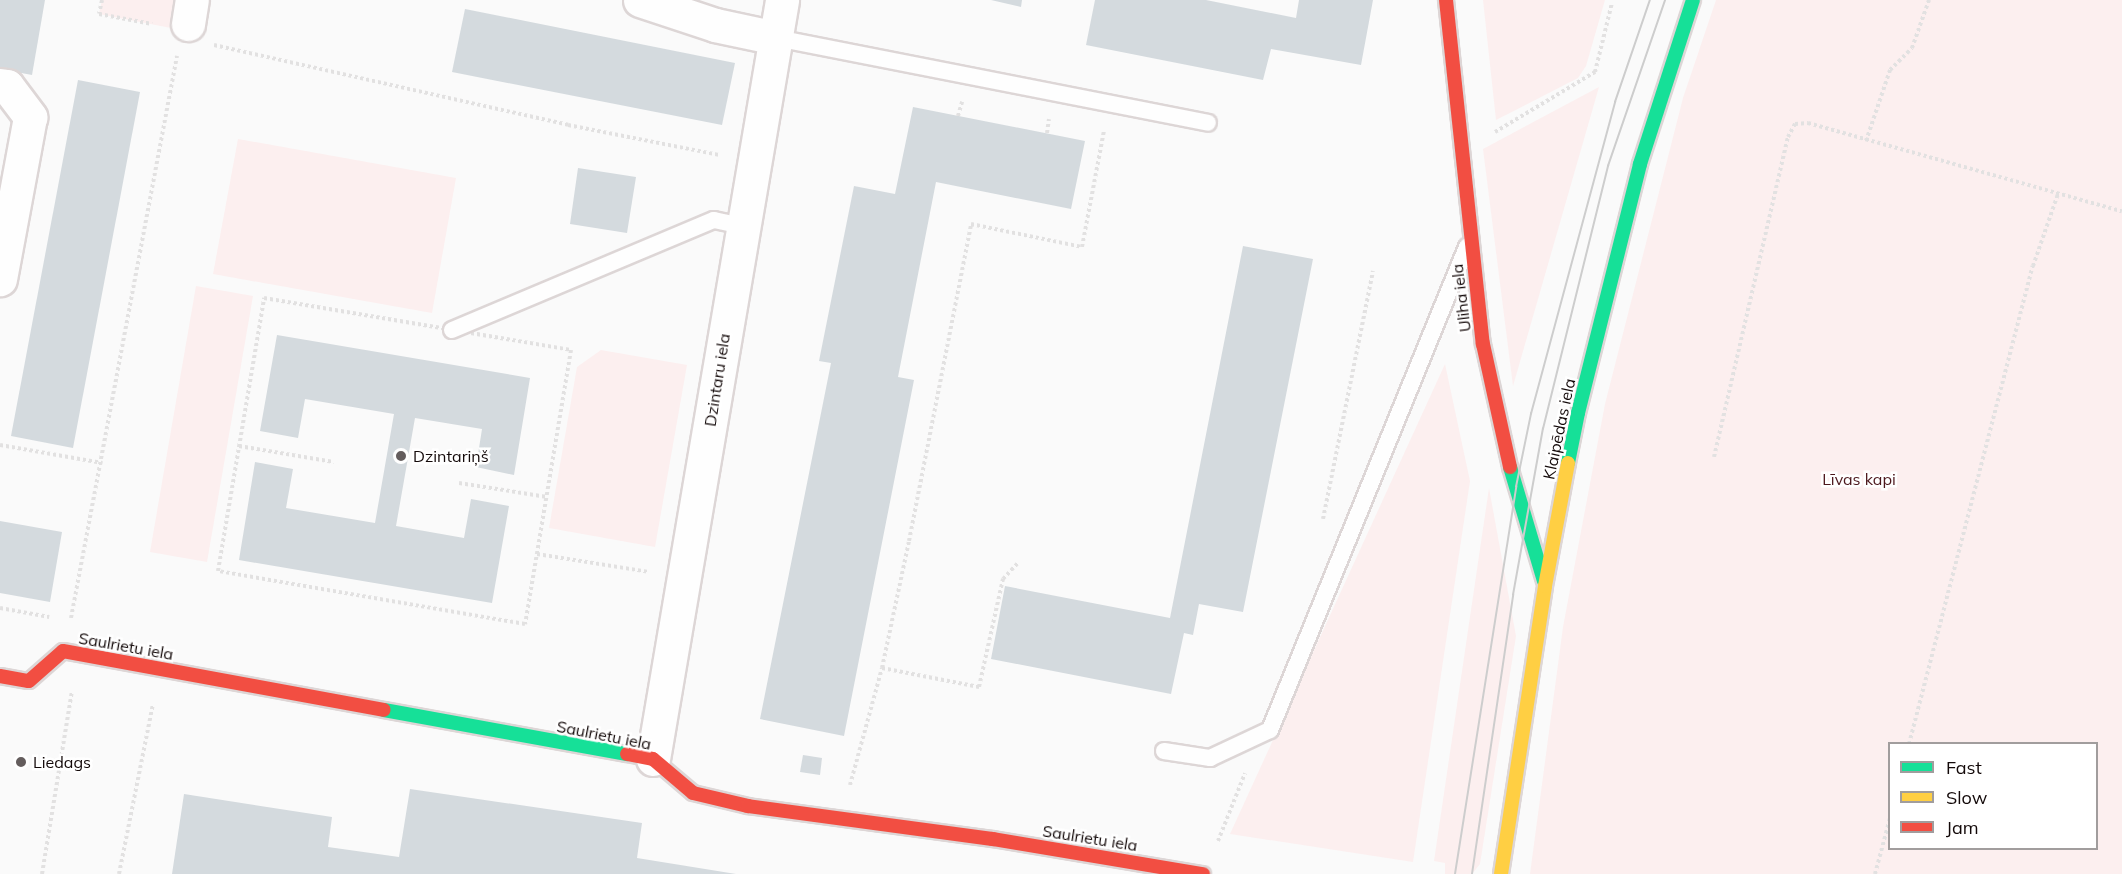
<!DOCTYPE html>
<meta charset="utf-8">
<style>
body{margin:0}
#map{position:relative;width:2122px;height:874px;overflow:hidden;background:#fafafa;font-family:Mulish,sans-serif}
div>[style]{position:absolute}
.green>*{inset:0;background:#fcefef}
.building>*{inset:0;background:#d4dade}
.path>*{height:4px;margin-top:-2px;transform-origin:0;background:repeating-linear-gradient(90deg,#e2e1e1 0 3px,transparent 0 6px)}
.roads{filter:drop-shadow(2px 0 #ddd6d6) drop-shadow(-2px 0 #ddd6d6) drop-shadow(0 2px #ddd6d6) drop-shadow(0 -2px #ddd6d6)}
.lane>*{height:16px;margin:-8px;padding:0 8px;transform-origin:8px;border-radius:8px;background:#fefefe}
.street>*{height:33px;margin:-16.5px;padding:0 16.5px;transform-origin:16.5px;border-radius:16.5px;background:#fefefe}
.fast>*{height:14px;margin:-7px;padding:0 7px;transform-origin:7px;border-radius:7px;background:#16e098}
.slow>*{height:14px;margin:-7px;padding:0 7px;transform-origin:7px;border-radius:7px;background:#ffcf43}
.jam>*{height:14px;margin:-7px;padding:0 7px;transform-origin:7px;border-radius:7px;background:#f24e42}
.tram>*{height:1.5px;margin:-0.75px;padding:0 0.75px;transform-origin:0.75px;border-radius:0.75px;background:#cdcdcd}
.dots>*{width:16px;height:16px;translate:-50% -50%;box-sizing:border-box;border:3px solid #fff;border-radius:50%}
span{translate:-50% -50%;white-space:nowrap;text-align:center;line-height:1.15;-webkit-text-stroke:5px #fff;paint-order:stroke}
.street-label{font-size:16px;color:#130909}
.poi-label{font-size:16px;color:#130909}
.left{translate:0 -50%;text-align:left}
.park-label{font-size:16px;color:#4c171c}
.legend{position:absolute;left:1888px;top:742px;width:210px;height:108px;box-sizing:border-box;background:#fff;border:2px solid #a19d9d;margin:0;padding:8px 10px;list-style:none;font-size:18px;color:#130909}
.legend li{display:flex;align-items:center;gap:12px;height:30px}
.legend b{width:30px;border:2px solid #a19d9d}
</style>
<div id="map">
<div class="green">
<div style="clip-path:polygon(102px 0,176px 0,171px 28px,99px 14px)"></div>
<div style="clip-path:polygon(1483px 0,1605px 0,1586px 66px,1578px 78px,1496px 120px)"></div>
<div style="clip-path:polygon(evenodd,1716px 0,2122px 0,2122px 874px,1530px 874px,1563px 627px,1605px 404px,1683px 98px,1716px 0,1890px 744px,2096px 744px,2096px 848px,1890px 848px,1890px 744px)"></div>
<div style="clip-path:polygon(1599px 87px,1513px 386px,1483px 149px)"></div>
<div style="clip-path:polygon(238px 139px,456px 178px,432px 313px,213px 274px)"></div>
<div style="clip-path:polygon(196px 286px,253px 296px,207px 562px,150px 552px)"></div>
<div style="clip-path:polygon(601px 350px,687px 365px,655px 547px,549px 528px,577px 367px)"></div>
<div style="clip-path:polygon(1445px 364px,1470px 481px,1413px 862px,1230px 834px)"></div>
<div style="clip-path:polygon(1489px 488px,1516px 636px,1480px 864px,1472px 874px,1445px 874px,1445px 863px,1434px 861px)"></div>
</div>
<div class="building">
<div style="clip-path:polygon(0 0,45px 0,32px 75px,0 69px)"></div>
<div style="clip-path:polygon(991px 0,1022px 0,1021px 7px)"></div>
<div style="clip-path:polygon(1095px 0,1206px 0,1296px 18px,1299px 0,1373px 0,1361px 65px,1271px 49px,1263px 80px,1086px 45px)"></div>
<div style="clip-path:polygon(465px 9px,735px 63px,722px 125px,452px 72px)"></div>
<div style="clip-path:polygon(78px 80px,140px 92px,73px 448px,11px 436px)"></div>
<div style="clip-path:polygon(913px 107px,1085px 141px,1071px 209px,936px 182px,898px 377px,914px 380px,844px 736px,760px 719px,831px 363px,819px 361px,854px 186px,895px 194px)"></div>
<div style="clip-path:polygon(578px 168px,636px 177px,627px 233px,570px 224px)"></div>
<div style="clip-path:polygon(1243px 246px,1313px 259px,1243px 612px,1199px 604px,1193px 635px,1184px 633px,1171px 694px,991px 659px,1005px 586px,1170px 618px)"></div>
<div style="clip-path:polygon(277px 335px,530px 378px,514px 475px,476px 467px,482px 429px,415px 418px,396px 526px,464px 538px,471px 499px,509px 506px,492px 603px,239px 560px,255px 462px,293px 469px,286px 508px,375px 523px,394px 414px,305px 399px,298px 438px,260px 431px)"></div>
<div style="clip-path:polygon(0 521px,62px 532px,50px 602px,0 593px)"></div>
<div style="clip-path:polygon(803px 755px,822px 758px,820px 775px,800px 772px)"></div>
<div style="clip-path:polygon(410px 789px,642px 823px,637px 858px,736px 874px,172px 874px,184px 794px,332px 817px,328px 847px,399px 857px)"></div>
</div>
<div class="path">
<div style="left:102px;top:0;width:14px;rotate:102deg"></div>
<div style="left:99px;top:14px;width:54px;rotate:10.7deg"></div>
<div style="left:214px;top:45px;width:363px;rotate:12.7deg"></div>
<div style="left:568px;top:125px;width:155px;rotate:11.2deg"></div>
<div style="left:958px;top:116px;width:15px;rotate:-74deg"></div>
<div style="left:1495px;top:132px;width:117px;rotate:-31deg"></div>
<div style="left:1595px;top:72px;width:71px;rotate:-76.2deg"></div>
<div style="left:1047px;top:133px;width:14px;rotate:-82deg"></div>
<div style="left:1866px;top:141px;width:75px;rotate:-71.3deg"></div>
<div style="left:1890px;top:70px;width:31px;rotate:-45deg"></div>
<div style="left:1912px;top:48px;width:51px;rotate:-70.5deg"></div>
<div style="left:264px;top:298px;width:311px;rotate:9.6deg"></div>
<div style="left:571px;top:350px;width:278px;rotate:99.5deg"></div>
<div style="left:525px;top:624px;width:312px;rotate:-170.2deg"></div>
<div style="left:218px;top:571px;width:277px;rotate:-80.4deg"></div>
<div style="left:0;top:445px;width:104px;rotate:10deg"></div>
<div style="left:239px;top:446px;width:96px;rotate:9.6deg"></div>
<div style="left:1714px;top:457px;width:328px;rotate:-77deg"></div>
<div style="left:1788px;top:137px;width:15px;rotate:-62deg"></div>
<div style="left:1795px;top:124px;width:13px;rotate:-4deg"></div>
<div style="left:1808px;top:123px;width:326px;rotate:15.7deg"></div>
<div style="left:459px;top:483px;width:89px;rotate:9deg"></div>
<div style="left:1323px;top:519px;width:253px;rotate:-78.6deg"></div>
<div style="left:537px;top:554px;width:113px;rotate:9.1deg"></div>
<div style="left:0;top:608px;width:50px;rotate:10.4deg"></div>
<div style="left:71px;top:618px;width:572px;rotate:-79.32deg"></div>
<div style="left:882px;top:668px;width:99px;rotate:11.1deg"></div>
<div style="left:979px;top:687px;width:111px;rotate:-77.5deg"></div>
<div style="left:1003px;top:579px;width:23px;rotate:-47deg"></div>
<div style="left:1909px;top:744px;width:494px;rotate:-75.5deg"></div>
<div style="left:2033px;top:266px;width:76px;rotate:-70.9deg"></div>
<div style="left:850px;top:785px;width:121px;rotate:-74.7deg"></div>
<div style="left:882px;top:668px;width:130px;rotate:-78deg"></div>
<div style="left:909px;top:541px;width:323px;rotate:-78.9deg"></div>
<div style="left:971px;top:224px;width:113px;rotate:11.7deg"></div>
<div style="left:1082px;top:247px;width:118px;rotate:-79.3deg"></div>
<div style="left:1218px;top:841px;width:73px;rotate:-68.3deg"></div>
<div style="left:42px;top:874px;width:185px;rotate:-80.7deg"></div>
<div style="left:119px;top:874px;width:173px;rotate:-78.7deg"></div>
<div style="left:1875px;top:874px;width:58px;rotate:-75deg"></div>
</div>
<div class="roads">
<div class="lane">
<div style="left:776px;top:38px;width:440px;rotate:11.1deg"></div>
<div style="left:452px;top:330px;width:284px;rotate:-22.8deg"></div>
<div style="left:714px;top:220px;width:30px;rotate:12deg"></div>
<div style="left:1164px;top:751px;width:47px;rotate:8.7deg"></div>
<div style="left:1210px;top:758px;width:66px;rotate:-25deg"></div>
<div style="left:1270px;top:730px;width:522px;rotate:-67.81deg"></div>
</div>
<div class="street">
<div style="left:640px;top:0;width:79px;rotate:18.4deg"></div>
<div style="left:715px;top:25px;width:62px;rotate:12deg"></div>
<div style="left:188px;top:24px;width:24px;rotate:-81deg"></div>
<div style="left:0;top:85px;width:7px;rotate:8deg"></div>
<div style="left:7px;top:86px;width:39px;rotate:53deg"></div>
<div style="left:30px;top:117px;width:165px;rotate:100.5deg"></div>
<div style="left:653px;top:759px;width:770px;rotate:-80.35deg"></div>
</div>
<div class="fast">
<div style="left:1568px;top:463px;width:51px;rotate:-78.7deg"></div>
<div style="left:1578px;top:413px;width:257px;rotate:-76deg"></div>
<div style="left:1640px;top:164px;width:172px;rotate:-72.1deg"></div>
<div style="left:1510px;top:467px;width:119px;rotate:73.4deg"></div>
<div style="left:384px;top:710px;width:247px;rotate:10.3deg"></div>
</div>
<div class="slow">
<div style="left:1501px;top:874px;width:291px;rotate:-81.3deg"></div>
<div style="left:1545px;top:586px;width:125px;rotate:-79.4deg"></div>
</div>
<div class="jam">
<div style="left:1446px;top:0;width:346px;rotate:83.9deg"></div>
<div style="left:1483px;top:344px;width:126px;rotate:77.6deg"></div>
<div style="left:0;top:676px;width:29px;rotate:10deg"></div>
<div style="left:29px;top:681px;width:45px;rotate:-41.4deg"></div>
<div style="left:63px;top:651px;width:326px;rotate:10.4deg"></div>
<div style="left:627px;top:754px;width:26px;rotate:11deg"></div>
<div style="left:653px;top:759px;width:52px;rotate:40.4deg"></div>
<div style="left:693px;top:793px;width:57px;rotate:13.3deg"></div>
<div style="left:748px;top:806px;width:247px;rotate:7.7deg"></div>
<div style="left:993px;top:839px;width:213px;rotate:9.5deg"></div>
</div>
</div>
<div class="tram">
<div style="left:1455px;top:874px;width:392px;rotate:-81deg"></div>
<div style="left:1516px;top:487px;width:75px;rotate:-78.4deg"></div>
<div style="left:1531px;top:414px;width:323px;rotate:-74.9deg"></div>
<div style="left:1615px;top:102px;width:108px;rotate:-71.1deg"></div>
<div style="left:1472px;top:874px;width:282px;rotate:-81.6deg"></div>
<div style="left:1513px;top:595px;width:169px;rotate:-79.8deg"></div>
<div style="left:1543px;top:429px;width:271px;rotate:-76.1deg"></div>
<div style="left:1608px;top:166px;width:176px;rotate:-71deg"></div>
</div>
<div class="dots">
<div style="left:401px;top:456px;background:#645d5d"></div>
<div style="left:21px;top:762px;background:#645d5d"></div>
</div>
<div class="street-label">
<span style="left:1461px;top:298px;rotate:-97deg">Uliha iela</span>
<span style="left:717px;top:380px;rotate:-81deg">Dzintaru iela</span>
<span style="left:1559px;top:429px;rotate:-78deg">Klaipēdas iela</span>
<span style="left:126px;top:646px;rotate:10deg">Saulrietu iela</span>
<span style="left:604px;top:735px;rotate:11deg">Saulrietu iela</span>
<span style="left:1090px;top:838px;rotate:9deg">Saulrietu iela</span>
</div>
<div class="poi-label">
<span class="left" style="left:413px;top:456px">Dzintariņš</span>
<span class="left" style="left:33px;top:762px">Liedags</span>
</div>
<div class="park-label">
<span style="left:1859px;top:479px">Līvas kapi</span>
</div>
<ul class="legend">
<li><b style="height:8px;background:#16e098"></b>Fast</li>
<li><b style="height:8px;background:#ffcf43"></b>Slow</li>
<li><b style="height:8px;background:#f24e42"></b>Jam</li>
</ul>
</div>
